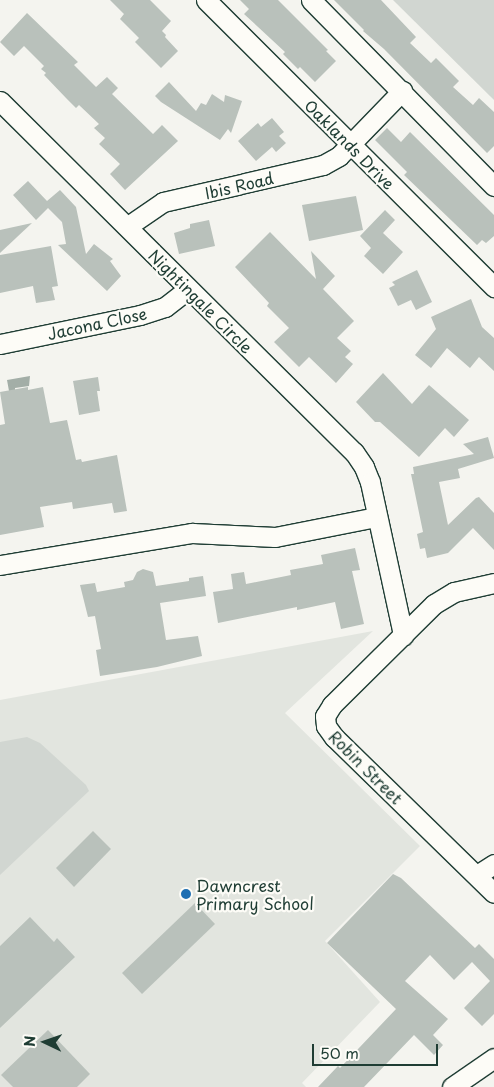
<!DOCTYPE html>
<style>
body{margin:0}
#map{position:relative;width:494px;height:1087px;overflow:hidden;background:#f4f4ef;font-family:"Playpen Sans",sans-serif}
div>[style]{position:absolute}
.built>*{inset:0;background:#e2e5df}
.green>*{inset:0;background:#d1d6d1}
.water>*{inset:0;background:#a3aea7}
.building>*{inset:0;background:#b9c1bb}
.roads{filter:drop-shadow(1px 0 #1f3d34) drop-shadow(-1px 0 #1f3d34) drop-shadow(0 1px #1f3d34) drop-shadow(0 -1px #1f3d34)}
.minor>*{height:19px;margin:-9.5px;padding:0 9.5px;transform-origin:9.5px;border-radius:9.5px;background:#fdfcf7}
.dots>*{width:14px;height:14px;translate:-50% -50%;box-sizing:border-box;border:2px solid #fdfcf7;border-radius:50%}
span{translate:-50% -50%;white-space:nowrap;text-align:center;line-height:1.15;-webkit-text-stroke:4.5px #fdfcf7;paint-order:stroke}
.street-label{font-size:16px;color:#1f3d34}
.poi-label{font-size:16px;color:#1f3d34}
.left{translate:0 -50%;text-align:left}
.north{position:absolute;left:20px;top:1017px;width:50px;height:50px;-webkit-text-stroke:4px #fdfcf7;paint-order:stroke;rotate:273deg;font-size:14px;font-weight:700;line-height:20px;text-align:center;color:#1f3d34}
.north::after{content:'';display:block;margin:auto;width:18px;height:22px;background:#1f3d34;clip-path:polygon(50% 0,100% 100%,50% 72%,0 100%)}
.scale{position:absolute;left:312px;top:1044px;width:126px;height:22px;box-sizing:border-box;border:2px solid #1f3d34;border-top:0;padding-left:6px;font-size:15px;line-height:18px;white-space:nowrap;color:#1f3d34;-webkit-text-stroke:4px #fdfcf7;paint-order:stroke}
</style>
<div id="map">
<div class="built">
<div style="clip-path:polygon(373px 631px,285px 713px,420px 846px,325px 941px,380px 1002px,302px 1083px,306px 1087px,0 1087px,0 700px)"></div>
</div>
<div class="green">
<div style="clip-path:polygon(393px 0,494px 0,494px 100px)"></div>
<div style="clip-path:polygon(27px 737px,40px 743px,86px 785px,89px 791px,0 875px,0 742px)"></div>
</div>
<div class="water">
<div style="clip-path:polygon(30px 376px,29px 386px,15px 388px,15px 391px,9px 391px,7px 380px)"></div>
</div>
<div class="building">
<div style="clip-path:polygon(110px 0,150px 0,171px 21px,162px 31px,166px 35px,165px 37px,178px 51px,161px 68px,135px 42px,139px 38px,120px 19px,124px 14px)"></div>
<div style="clip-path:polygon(240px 0,278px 0,328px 50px,326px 51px,336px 61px,315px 82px,300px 67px,298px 69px,283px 54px,285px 52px,244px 14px,249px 9px)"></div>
<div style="clip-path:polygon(334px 0,381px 0,416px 37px,410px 43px,431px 63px,436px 58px,459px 81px,453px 87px,473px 105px,479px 98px,494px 112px,494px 146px,487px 153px,384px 49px,363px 31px,364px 30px)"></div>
<div style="clip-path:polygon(27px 13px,78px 62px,74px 65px,96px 87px,107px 77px,118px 88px,112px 94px,153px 134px,162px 125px,178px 141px,125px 190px,110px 174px,120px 164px,99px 144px,105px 138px,94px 128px,99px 124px,79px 105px,76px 108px,66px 98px,44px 75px,46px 73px,41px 69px,44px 66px,24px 46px,14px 56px,0 42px)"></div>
<div style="clip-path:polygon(169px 82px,196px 111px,201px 103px,206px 105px,212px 94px,224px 102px,225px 95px,242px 101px,231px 133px,228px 129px,220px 140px,161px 102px,155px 96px)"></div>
<div style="clip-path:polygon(272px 118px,284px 132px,279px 136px,286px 143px,276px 152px,272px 147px,256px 161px,238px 141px,258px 123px,261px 127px)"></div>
<div style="clip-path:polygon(387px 128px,401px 142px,410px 132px,494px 215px,494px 236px,486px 243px,482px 240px,477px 245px,404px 175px,407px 172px,375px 140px)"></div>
<div style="clip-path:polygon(28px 181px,47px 201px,60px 190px,76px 207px,86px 254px,94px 244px,113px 259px,110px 261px,121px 276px,107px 291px,58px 245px,66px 244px,62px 222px,48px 208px,36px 220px,13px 195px)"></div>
<div style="clip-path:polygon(356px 196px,363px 230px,309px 241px,302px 205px)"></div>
<div style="clip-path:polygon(385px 210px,395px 220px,383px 233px,403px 252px,383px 274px,364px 256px,371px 248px,360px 236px)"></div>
<div style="clip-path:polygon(209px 220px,215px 246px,179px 254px,174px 233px,190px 228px,190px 224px)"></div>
<div style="clip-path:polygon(32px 223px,0 253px,0 230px)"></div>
<div style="clip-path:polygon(270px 232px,316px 279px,311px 251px,335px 276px,323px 289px,354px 321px,337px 338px,351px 351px,345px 357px,353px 364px,336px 383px,309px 357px,299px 367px,274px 342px,289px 328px,267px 306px,269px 303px,235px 267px)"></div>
<div style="clip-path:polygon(51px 246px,58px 286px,52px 287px,55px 300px,36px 303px,33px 286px,0 293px,0 255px)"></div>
<div style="clip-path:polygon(417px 270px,432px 302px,416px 310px,411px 300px,398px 306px,389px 288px,395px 285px,392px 282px)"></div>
<div style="clip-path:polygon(471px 299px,482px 327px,494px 338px,494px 371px,479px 357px,470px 368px,447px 348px,431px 368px,415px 355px,436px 329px,431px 317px)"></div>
<div style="clip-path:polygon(383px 373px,412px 404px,429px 385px,469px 420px,454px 437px,445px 428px,419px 457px,380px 422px,375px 422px,356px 402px)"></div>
<div style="clip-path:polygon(98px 377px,100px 391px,97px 391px,100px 411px,79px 415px,73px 381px)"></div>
<div style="clip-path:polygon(28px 387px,28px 390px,43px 387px,50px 423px,67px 420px,76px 460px,81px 459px,82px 462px,117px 455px,127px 511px,114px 513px,112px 503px,73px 509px,72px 502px,40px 507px,44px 527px,0 535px,0 425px,5px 424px,0 392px)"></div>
<div style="clip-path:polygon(488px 437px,494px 458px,458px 469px,460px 478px,439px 482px,448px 525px,476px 498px,479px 497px,494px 513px,494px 550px,473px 528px,448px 553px,427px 558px,425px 548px,420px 549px,417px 534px,423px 532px,411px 474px,414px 474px,413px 467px,474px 454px,463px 444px)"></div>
<div style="clip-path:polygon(355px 548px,360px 570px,352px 571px,364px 624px,341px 629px,335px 602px,297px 610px,297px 607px,218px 623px,213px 592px,233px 589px,231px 574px,244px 572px,246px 584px,291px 575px,290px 570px,323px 564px,321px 555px)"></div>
<div style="clip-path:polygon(143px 569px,153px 572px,156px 586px,189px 581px,189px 578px,203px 576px,206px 596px,160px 603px,166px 640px,198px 636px,202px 656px,157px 667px,100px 676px,96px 650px,101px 649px,95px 616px,88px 617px,80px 585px,95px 583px,97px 592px,125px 587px,124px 582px,133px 580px,137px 572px)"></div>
<div style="clip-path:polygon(93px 831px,111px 849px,74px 887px,56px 868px)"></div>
<div style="clip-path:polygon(393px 874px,401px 878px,475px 948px,479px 944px,494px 959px,494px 1014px,482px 1026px,464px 1008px,490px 981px,472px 962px,454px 980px,430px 955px,405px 981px,448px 1019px,433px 1035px,443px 1045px,434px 1055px,414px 1035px,364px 1087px,318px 1087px,338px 1066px,340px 1068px,396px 1009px,327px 943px)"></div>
<div style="clip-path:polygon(195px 903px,215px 924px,142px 994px,122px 973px)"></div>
<div style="clip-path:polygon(30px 917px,54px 942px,57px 938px,75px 957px,0 1028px,0 946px)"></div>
<div style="clip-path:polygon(48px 1030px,90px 1074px,77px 1087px,13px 1087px,1px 1075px)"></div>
</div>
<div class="roads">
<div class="minor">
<div style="left:206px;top:0;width:407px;rotate:44.9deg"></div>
<div style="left:311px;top:0;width:261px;rotate:45.5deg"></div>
<div style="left:0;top:101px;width:499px;rotate:44.8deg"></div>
<div style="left:354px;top:452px;width:18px;rotate:56deg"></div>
<div style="left:364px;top:467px;width:16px;rotate:68deg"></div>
<div style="left:370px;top:482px;width:157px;rotate:77.8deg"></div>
<div style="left:128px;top:226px;width:42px;rotate:-34.4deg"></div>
<div style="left:163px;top:202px;width:164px;rotate:-13deg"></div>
<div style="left:323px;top:165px;width:18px;rotate:-29deg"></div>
<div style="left:339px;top:156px;width:91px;rotate:-45.9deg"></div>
<div style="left:0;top:344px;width:143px;rotate:-11.7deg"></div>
<div style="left:140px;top:315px;width:26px;rotate:-18deg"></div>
<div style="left:165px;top:307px;width:29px;rotate:-38deg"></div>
<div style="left:0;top:565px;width:195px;rotate:-9.5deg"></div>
<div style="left:192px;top:533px;width:83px;rotate:2.8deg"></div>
<div style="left:275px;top:537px;width:103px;rotate:-11.2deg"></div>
<div style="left:494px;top:583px;width:41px;rotate:167.3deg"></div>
<div style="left:454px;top:592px;width:23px;rotate:149deg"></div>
<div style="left:434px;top:604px;width:144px;rotate:135.3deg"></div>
<div style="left:332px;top:705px;width:13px;rotate:122deg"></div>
<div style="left:325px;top:716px;width:10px;rotate:84deg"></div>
<div style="left:326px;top:726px;width:14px;rotate:54deg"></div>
<div style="left:334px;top:737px;width:223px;rotate:44.3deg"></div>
<div style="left:477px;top:875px;width:20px;rotate:-33deg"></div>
<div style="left:452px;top:1087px;width:51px;rotate:-34.6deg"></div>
</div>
</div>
<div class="dots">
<div style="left:186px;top:894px;background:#1f6fb2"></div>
</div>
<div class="street-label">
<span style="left:350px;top:144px;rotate:45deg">Oaklands Drive</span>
<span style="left:239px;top:185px;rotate:-13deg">Ibis Road</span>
<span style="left:201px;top:301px;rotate:45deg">Nightingale Circle</span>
<span style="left:97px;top:323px;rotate:-12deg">Jacona Close</span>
<span style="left:366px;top:767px;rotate:45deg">Robin Street</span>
</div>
<div class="poi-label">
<span class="left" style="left:196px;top:894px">Dawncrest<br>Primary School</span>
</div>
<div class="north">N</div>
<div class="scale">50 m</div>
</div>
